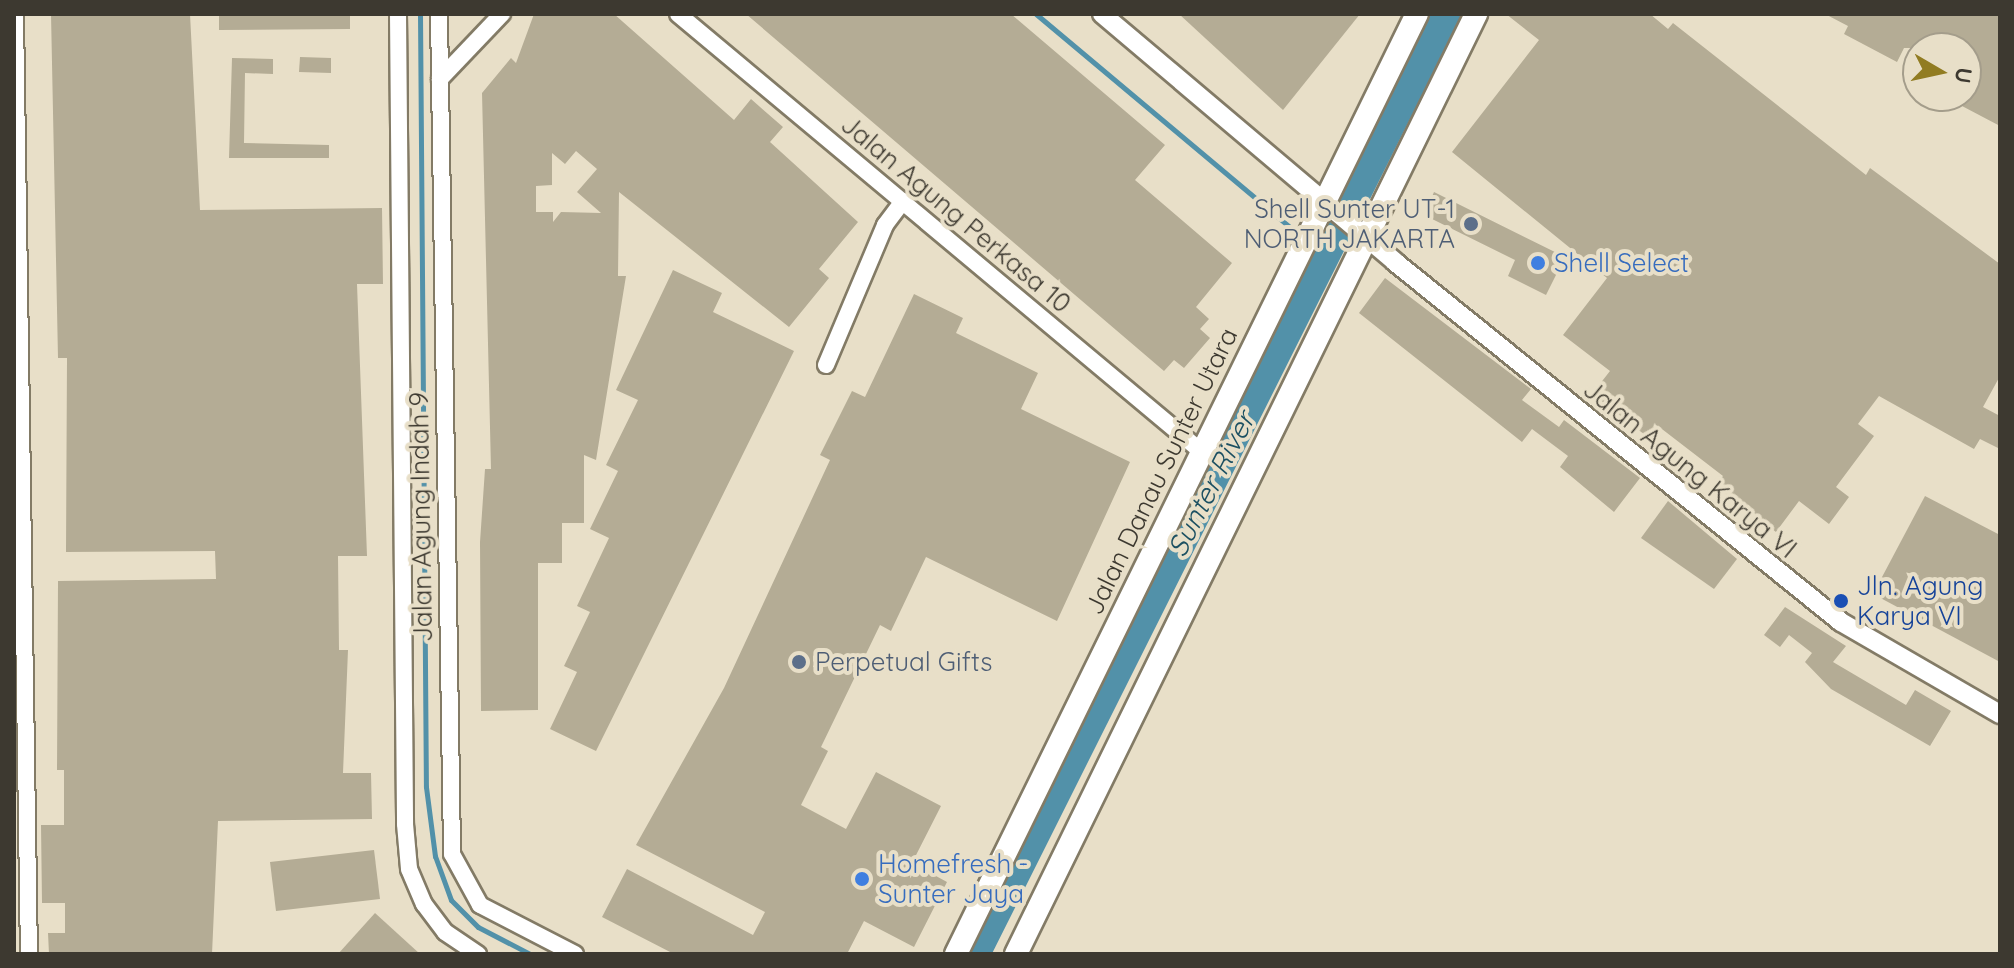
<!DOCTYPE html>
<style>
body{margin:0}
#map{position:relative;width:2014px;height:968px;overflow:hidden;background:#e8dfc8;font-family:Quicksand,sans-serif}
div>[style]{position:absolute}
.stream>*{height:5px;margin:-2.5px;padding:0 2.5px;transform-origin:2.5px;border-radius:2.5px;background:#5291a9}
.river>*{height:30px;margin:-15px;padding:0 15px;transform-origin:15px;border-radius:15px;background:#5291a9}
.building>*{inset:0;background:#b4ac95}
.roads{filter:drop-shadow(2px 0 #837b66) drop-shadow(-2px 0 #837b66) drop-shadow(0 2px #837b66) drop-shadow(0 -2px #837b66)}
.minor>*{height:16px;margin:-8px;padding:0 8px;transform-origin:8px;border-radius:8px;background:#fff}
.tertiary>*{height:18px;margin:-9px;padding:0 9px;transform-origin:9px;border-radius:9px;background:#fff}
.secondary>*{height:22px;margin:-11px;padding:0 11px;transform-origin:11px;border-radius:11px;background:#fff}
.dots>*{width:22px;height:22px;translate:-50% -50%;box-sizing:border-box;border:4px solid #e8dfc8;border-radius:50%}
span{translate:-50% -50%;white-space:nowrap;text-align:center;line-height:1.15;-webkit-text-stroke:8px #e8dfc8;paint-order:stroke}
.service-label{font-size:26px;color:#4e5e75}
.right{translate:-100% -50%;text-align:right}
.left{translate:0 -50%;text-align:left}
.street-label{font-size:26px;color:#3d3930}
.shop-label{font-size:26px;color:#366cbe}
.transit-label{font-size:26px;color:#164399}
.water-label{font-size:28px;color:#1c5062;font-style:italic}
.frame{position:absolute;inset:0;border:16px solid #3d3930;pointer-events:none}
.north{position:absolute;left:1902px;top:32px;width:80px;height:80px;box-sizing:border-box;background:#e8dfc8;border:2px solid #a49d8b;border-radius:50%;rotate:99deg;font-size:22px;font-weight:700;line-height:32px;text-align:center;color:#3d3930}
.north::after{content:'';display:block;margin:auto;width:28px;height:36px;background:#917c22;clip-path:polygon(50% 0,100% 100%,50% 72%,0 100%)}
</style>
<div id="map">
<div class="stream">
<div style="left:420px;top:14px;width:773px;rotate:89.56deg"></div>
<div style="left:426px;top:787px;width:70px;rotate:82.6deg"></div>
<div style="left:435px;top:856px;width:47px;rotate:70deg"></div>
<div style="left:451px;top:900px;width:38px;rotate:45deg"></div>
<div style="left:478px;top:927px;width:59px;rotate:27.4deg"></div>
<div style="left:1036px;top:14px;width:347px;rotate:40deg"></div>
<div style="left:1312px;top:246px;width:17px;rotate:40deg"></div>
</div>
<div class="river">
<div style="left:975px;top:954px;width:1051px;rotate:-63.39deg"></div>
</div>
<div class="building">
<div style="clip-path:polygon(51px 14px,190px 14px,200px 210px,382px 208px,383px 284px,357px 284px,367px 556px,338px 556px,339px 650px,348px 650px,343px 773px,371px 773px,372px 819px,218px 821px,212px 954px,49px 954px,48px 933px,65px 933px,65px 903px,42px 903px,41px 825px,64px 825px,64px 770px,57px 770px,58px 581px,216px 579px,215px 551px,66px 552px,67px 358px,58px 358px)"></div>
<div style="clip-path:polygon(219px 14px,350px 14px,350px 29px,219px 30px)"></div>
<div style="clip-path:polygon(evenodd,534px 14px,614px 14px,734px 120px,751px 99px,783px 127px,770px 142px,858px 222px,819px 269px,829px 278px,789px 327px,619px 192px,618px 276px,626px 276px,596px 460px,584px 455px,584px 523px,562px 523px,562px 563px,538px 563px,538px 710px,481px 711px,480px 542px,485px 469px,491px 469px,482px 93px,511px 58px,516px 63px,534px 14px,576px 151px,597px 169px,577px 192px,601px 213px,561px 212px,553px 222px,553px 212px,536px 212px,536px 186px,552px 185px,552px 153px,565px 164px,576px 151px)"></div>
<div style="clip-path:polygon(746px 14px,1011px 14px,1165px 145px,1135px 180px,1232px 263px,1196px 307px,1209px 319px,1200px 329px,1210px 338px,1184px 368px,1174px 360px,1164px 371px)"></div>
<div style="clip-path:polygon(1179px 14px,1360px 14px,1283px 110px)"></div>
<div style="clip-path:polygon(1506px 14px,1650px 14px,1668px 29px,1673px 23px,1866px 175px,1870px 168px,2000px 264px,2000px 376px,1983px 407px,2000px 416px,2000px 449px,1980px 439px,1974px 449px,1879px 396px,1858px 424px,1874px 436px,1836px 487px,1849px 497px,1829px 524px,1799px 501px,1776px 532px,1715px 486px,1723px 476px,1658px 426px,1649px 438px,1592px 394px,1610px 371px,1563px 335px,1607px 278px,1452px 152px,1539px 40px)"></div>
<div style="clip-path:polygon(1825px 14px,2000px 14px,2000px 126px,1962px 106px,1966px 48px,1904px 48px,1897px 62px,1844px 34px,1848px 26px)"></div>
<div style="clip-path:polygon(300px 57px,331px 58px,331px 73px,299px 72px)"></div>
<div style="clip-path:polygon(232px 58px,273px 59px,273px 74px,245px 73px,244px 143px,329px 145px,329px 158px,229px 158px)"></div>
<div style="clip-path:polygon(1434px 192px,1565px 257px,1546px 295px,1508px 276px,1515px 260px,1424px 215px)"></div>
<div style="clip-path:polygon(673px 270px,722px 293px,713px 312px,794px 351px,596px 751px,550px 729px,577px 672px,564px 666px,590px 612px,577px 606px,609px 538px,590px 529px,618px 471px,606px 465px,638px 400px,616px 390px)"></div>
<div style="clip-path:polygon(1385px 278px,1531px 389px,1522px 400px,1559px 427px,1564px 420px,1640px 478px,1614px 512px,1560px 467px,1568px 456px,1532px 429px,1522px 442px,1359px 313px)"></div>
<div style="clip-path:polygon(914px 294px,963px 318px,956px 333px,1038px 373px,1021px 409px,1130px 462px,1057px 621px,926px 557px,891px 631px,880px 625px,821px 747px,828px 751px,801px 805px,846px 829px,876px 772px,941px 806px,912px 863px,947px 882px,914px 947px,864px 921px,847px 954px,674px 954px,602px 917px,627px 869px,753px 935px,765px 912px,636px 845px,724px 688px,830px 460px,820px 455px,852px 391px,865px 397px)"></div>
<div style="clip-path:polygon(1925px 496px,2000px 535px,2000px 662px,1873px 594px)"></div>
<div style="clip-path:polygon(1668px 501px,1737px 559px,1714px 589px,1641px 538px)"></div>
<div style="clip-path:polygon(1785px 607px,1846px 646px,1833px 662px,1906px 705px,1915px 690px,1951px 711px,1930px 746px,1831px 689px,1805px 662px,1812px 653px,1789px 635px,1780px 647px,1764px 635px)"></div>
<div style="clip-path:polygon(374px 850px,380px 899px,276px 911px,270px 862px)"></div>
<div style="clip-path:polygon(375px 913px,420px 954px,338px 954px)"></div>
</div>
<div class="roads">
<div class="minor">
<div style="left:15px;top:14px;width:940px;rotate:89.15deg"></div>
<div style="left:398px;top:14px;width:810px;rotate:89.5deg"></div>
<div style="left:405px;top:824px;width:45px;rotate:84.9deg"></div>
<div style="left:409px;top:869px;width:38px;rotate:67deg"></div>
<div style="left:424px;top:904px;width:35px;rotate:53deg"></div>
<div style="left:445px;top:932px;width:40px;rotate:34deg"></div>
<div style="left:439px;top:14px;width:840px;rotate:89.11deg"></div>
<div style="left:452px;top:854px;width:58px;rotate:61.2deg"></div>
<div style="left:480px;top:905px;width:107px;rotate:27.3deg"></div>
<div style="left:678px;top:14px;width:683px;rotate:39.89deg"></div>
<div style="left:440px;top:79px;width:90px;rotate:-46.4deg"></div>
<div style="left:826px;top:365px;width:152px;rotate:-67.1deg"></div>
<div style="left:885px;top:225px;width:30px;rotate:-53deg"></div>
</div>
<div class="tertiary">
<div style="left:1102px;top:14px;width:384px;rotate:40.2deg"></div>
<div style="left:1395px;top:262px;width:573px;rotate:38.91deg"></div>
<div style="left:1841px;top:622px;width:184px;rotate:30.1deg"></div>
</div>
<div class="secondary">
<div style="left:956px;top:954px;width:1047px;rotate:-63.88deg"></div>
<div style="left:1016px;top:954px;width:1047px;rotate:-63.92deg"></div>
</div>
</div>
<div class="dots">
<div style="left:1471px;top:224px;background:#5c6f8a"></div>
<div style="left:1538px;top:263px;background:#3f7fe0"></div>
<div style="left:1841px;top:601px;background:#1a4fb4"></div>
<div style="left:799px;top:662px;background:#5c6f8a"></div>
<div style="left:862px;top:879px;background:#3f7fe0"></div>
</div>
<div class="service-label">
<span class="right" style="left:1455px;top:224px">Shell Sunter UT-1<br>NORTH JAKARTA</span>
<span class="left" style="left:815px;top:662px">Perpetual Gifts</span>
</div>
<div class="street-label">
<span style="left:956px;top:214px;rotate:40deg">Jalan Agung Perkasa 10</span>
<span style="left:1690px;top:469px;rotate:39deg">Jalan Agung Karya VI</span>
<span style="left:1161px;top:471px;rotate:-64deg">Jalan Danau Sunter Utara</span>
<span style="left:421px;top:517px;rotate:-91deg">Jalan Agung Indah 9</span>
</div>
<div class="shop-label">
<span class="left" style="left:1554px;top:263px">Shell Select</span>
<span class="left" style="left:878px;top:879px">Homefresh -<br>Sunter Jaya</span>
</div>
<div class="transit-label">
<span class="left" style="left:1857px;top:601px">Jln. Agung<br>Karya VI</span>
</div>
<div class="water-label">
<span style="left:1211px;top:484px;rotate:-63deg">Sunter River</span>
</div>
<div class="frame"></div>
<div class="north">U</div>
</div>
